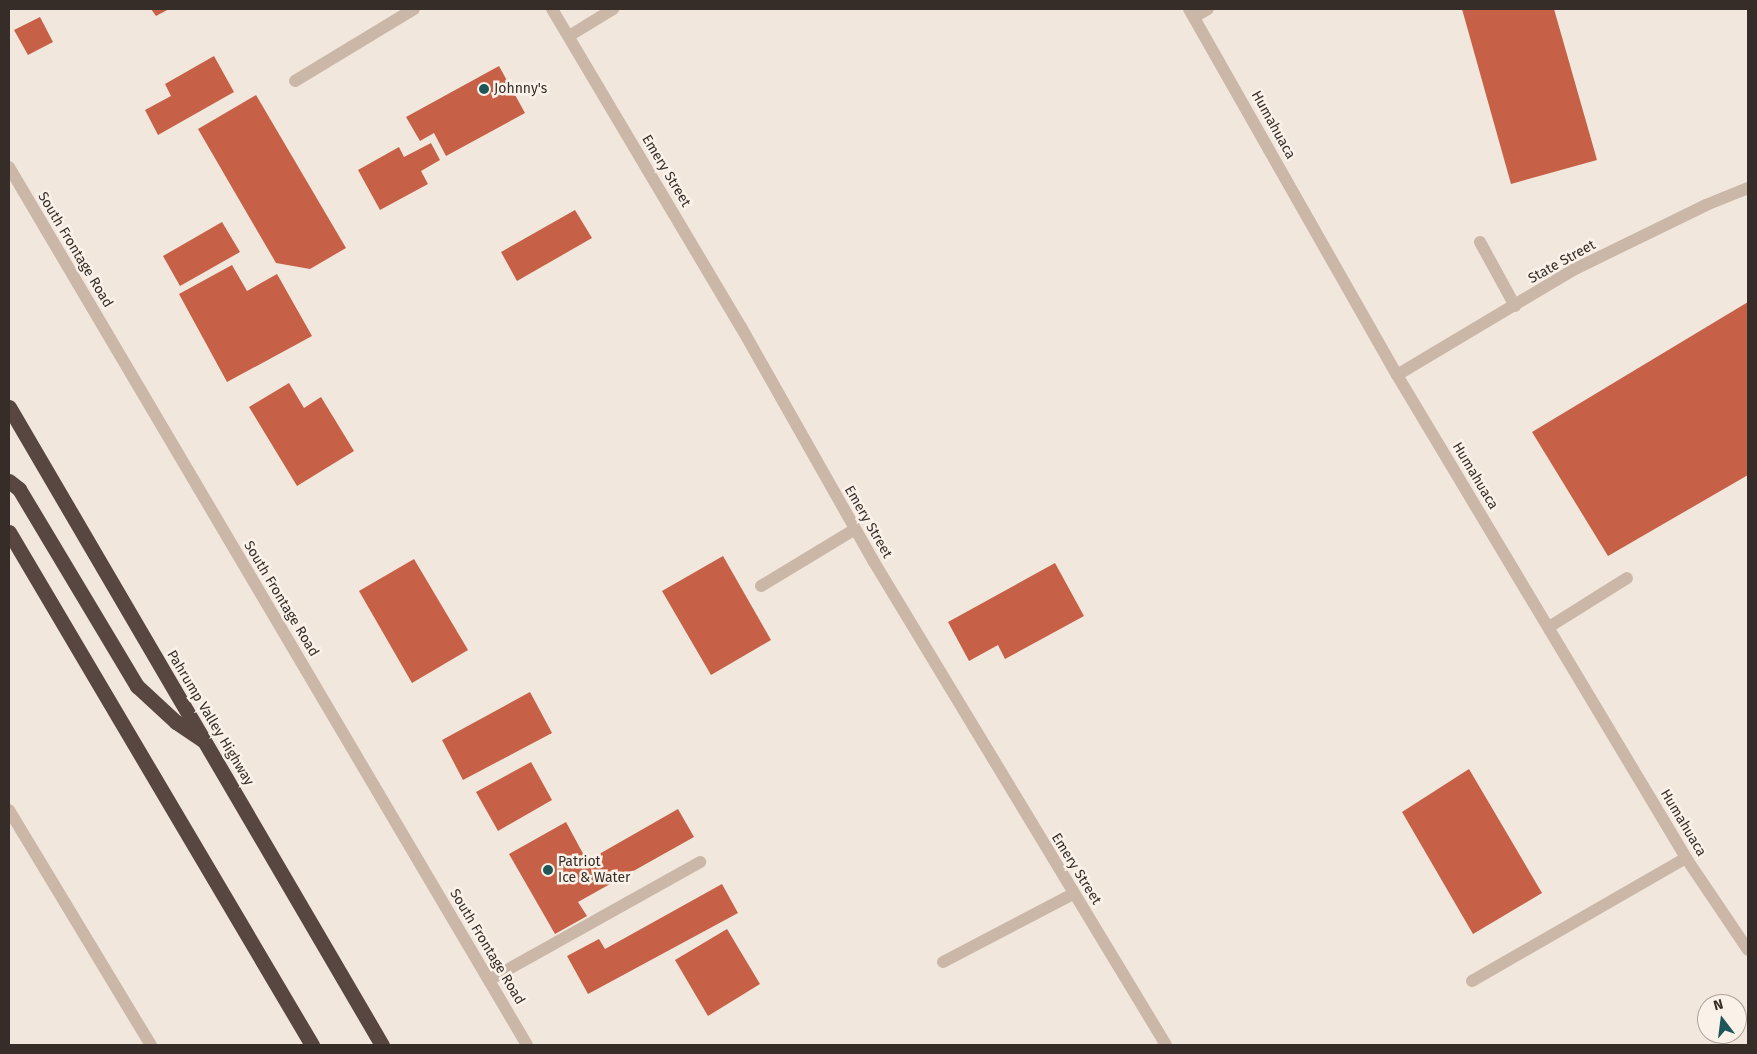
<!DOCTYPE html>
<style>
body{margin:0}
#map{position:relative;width:1757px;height:1054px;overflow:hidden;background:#f2e7dd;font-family:"Fira Sans",sans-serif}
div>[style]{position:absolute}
.building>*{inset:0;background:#c66147}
.minor>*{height:12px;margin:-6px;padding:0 6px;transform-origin:6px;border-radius:6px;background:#cbb7a8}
.highway>*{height:15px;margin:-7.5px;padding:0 7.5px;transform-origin:7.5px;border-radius:7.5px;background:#584640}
.dots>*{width:14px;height:14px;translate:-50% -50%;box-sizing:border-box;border:2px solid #faf2e9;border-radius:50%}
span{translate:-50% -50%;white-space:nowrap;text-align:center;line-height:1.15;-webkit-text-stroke:5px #faf2e9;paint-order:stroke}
.poi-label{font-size:14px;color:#372d28}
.left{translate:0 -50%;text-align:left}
.street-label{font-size:14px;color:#372d28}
.frame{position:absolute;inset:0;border:10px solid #372d28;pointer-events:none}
.north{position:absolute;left:1697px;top:994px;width:50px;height:50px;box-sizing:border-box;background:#faf2e9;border:1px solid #aca39c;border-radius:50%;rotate:345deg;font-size:14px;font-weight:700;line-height:20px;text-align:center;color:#372d28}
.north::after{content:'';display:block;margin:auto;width:18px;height:22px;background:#1e5759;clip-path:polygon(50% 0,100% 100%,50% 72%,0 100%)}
</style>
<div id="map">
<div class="building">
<div style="clip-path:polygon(151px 9px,169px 9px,156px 16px)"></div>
<div style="clip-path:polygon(1462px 9px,1554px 9px,1597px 160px,1511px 184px)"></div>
<div style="clip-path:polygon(40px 17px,53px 42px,28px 55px,14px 30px)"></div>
<div style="clip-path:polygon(214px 56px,234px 92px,158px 135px,145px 110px,171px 96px,165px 84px)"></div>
<div style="clip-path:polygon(499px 66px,525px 113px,446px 156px,434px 133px,420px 141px,406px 117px)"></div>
<div style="clip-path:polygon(256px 95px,346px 248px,310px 269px,276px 263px,198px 129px)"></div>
<div style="clip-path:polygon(431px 143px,440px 160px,421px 171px,428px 184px,380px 210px,358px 170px,399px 147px,404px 157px)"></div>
<div style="clip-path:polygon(575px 210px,592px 238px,517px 281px,501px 252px)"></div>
<div style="clip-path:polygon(222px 222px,240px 252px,180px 286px,163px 256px)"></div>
<div style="clip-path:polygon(232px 265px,247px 291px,277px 274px,312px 336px,227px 382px,179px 294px)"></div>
<div style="clip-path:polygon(1748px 302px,1748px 475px,1608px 556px,1532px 432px)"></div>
<div style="clip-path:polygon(289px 383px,304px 408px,321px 397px,354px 451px,297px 486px,249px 407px)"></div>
<div style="clip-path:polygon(723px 556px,771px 640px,711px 675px,662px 591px)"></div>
<div style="clip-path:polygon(414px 559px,468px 650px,412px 683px,359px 591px)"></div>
<div style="clip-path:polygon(1055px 563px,1084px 616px,1005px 659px,998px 645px,969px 661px,948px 622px)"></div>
<div style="clip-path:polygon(530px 692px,552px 733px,463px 780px,442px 740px)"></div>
<div style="clip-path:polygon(531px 762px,552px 800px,498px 831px,476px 792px)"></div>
<div style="clip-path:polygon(1469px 769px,1542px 893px,1473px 934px,1402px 812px)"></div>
<div style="clip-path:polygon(678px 809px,694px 837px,578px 902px,587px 916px,555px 934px,509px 854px,566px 822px,587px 861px)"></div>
<div style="clip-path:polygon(722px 884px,738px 913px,588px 994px,567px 956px,599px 939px,605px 949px)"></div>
<div style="clip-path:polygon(727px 929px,760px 984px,708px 1016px,675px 960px)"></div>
</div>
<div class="minor">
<div style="left:552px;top:9px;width:370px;rotate:59.3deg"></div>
<div style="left:741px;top:327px;width:270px;rotate:60.5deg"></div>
<div style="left:874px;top:562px;width:564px;rotate:58.84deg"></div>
<div style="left:1189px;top:9px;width:421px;rotate:60.4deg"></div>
<div style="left:1397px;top:375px;width:566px;rotate:59.09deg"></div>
<div style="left:1688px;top:861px;width:107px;rotate:56deg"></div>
<div style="left:1194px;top:17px;width:16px;rotate:-30deg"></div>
<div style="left:569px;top:36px;width:52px;rotate:-31.5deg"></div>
<div style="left:295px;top:81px;width:139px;rotate:-31.2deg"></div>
<div style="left:9px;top:167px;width:1019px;rotate:59.46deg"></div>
<div style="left:1480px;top:242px;width:73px;rotate:61.3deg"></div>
<div style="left:1397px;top:375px;width:207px;rotate:-30.8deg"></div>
<div style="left:1575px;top:269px;width:146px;rotate:-26deg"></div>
<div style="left:1706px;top:205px;width:45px;rotate:-22deg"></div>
<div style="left:761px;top:586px;width:110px;rotate:-31.2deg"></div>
<div style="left:1549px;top:627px;width:92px;rotate:-32.1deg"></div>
<div style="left:9px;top:810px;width:275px;rotate:58.9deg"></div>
<div style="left:943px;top:962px;width:147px;rotate:-27.6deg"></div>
<div style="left:489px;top:980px;width:242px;rotate:-29.2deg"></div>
<div style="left:1472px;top:981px;width:247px;rotate:-29.9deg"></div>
</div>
<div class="highway">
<div style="left:9px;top:407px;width:739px;rotate:59.69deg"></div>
<div style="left:9px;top:481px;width:13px;rotate:39deg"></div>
<div style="left:19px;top:489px;width:230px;rotate:59.1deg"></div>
<div style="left:137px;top:686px;width:53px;rotate:42.7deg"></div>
<div style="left:176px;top:722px;width:34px;rotate:34deg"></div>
<div style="left:9px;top:532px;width:596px;rotate:59.43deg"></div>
</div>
<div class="dots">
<div style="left:484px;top:89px;background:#1e5759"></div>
<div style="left:548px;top:870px;background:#1e5759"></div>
</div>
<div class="poi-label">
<span class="left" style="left:494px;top:89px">Johnny's</span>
<span class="left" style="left:558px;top:870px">Patriot<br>Ice &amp; Water</span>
</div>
<div class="street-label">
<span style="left:1273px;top:125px;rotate:61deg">Humahuaca</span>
<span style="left:666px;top:171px;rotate:59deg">Emery Street</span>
<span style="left:75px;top:250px;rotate:59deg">South Frontage Road</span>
<span style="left:1562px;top:262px;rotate:-29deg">State Street</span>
<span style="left:1475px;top:476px;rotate:59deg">Humahuaca</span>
<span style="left:868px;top:522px;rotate:60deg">Emery Street</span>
<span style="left:281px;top:599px;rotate:59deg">South Frontage Road</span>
<span style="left:210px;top:718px;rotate:59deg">Pahrump Valley Highway</span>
<span style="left:1683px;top:823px;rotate:59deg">Humahuaca</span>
<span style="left:1076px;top:869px;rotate:58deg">Emery Street</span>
<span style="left:487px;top:947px;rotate:59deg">South Frontage Road</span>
</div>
<div class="frame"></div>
<div class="north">N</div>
</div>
